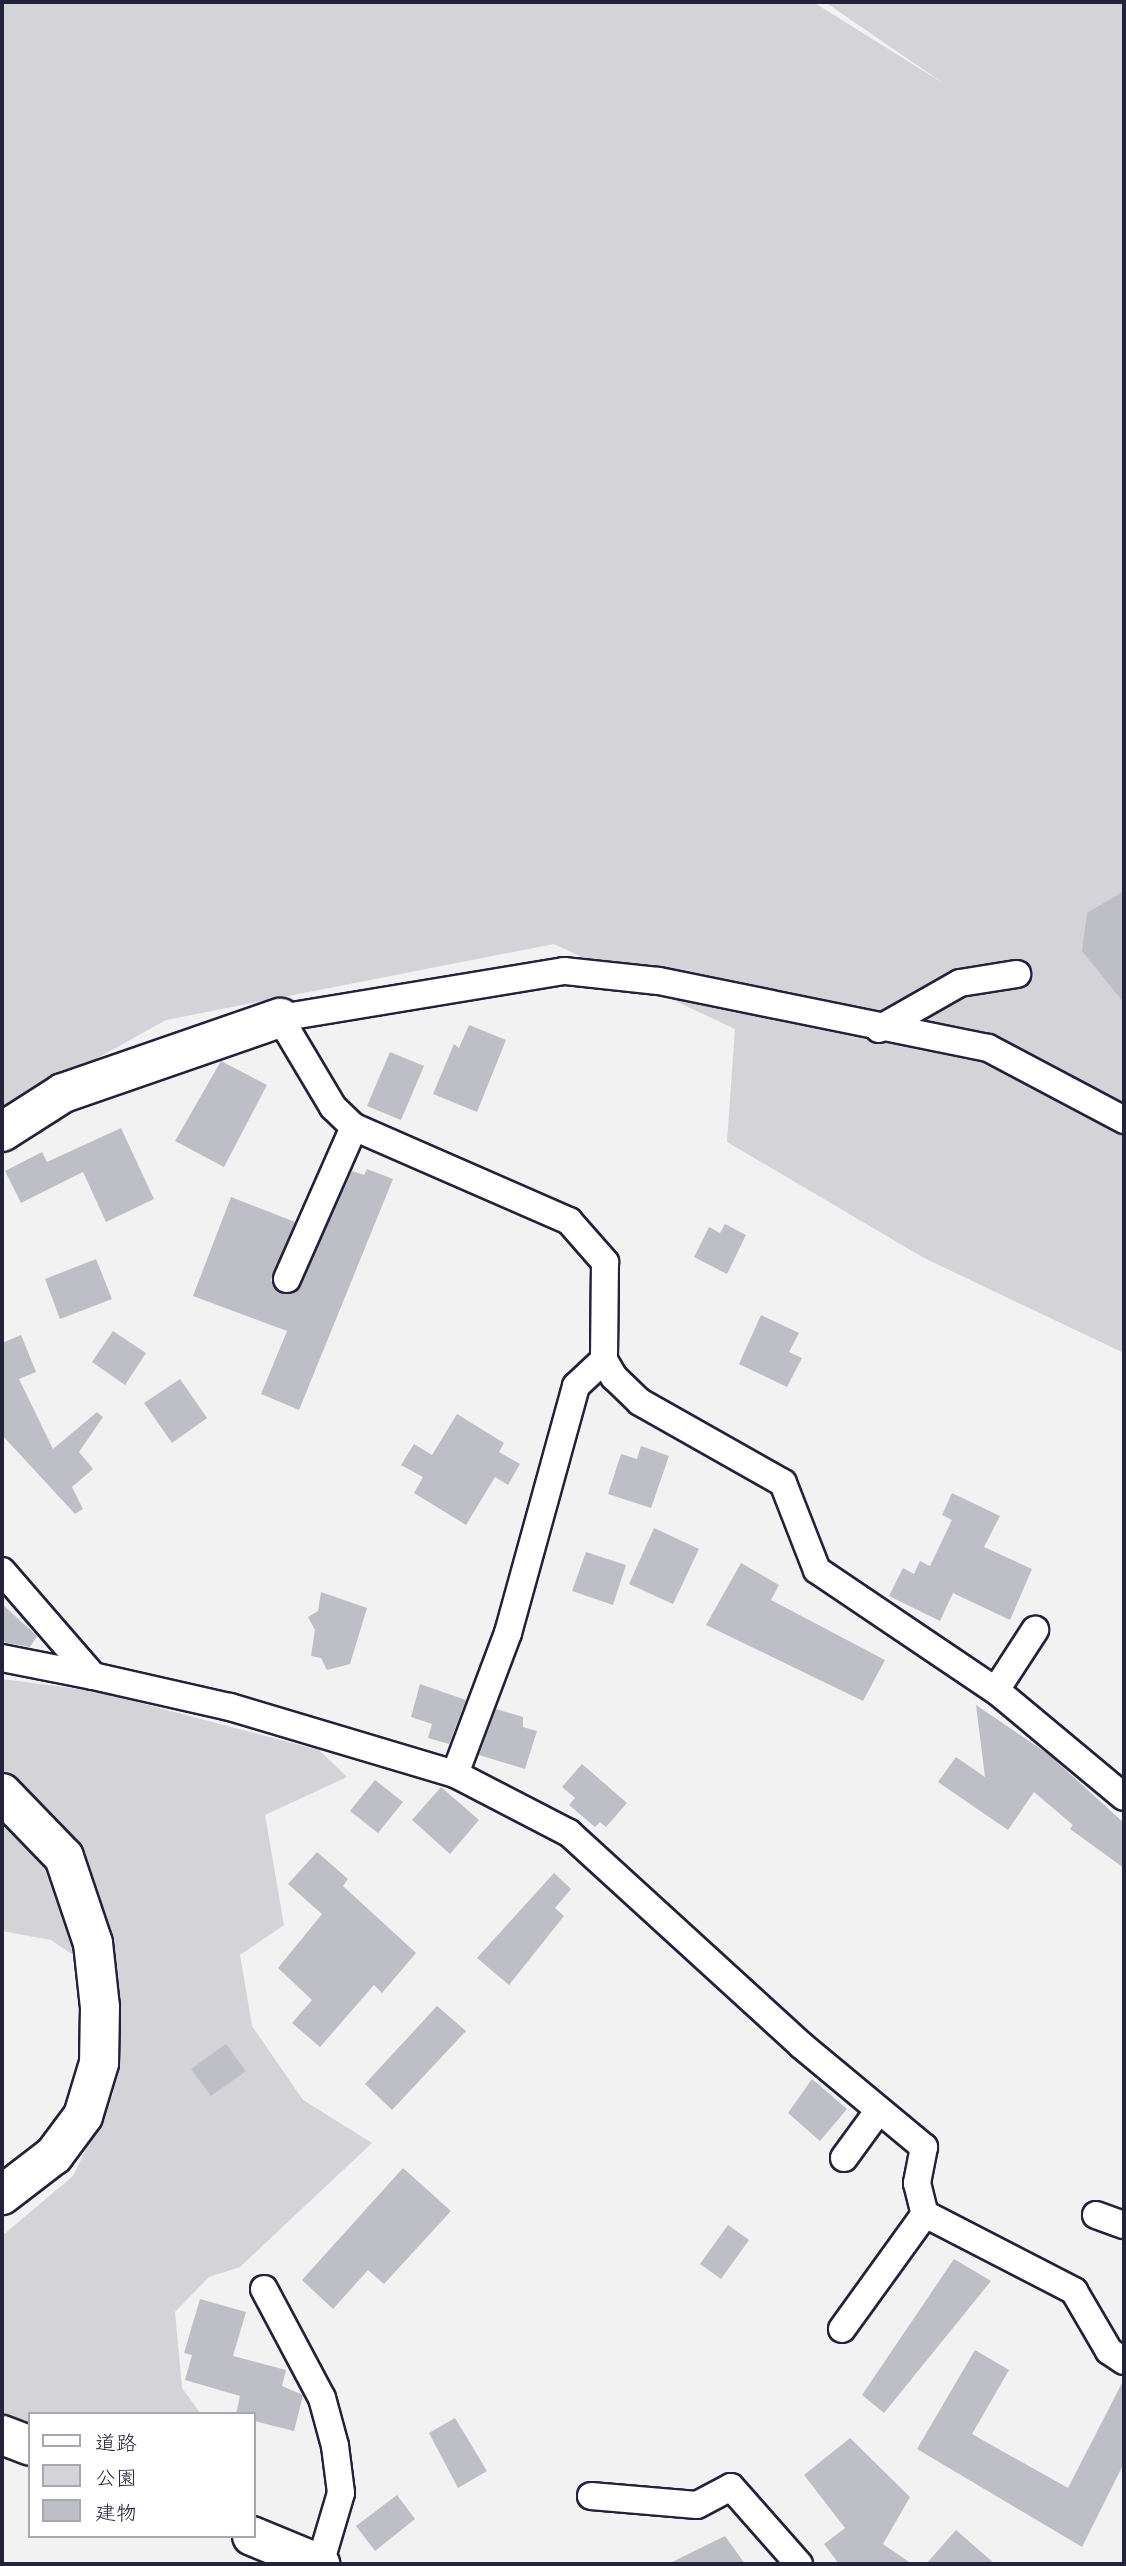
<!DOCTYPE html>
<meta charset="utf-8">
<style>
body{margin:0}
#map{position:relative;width:1126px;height:2566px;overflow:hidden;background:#f2f2f3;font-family:"Balsamiq Sans","Klee One",sans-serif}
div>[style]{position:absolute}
.green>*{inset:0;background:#d3d3d8}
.building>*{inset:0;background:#bebec6}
.roads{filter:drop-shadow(2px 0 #22223b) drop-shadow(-2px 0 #22223b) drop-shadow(0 2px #22223b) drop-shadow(0 -2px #22223b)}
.street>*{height:26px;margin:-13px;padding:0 13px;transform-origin:13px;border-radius:13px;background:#fff}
.secondary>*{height:38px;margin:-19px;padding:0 19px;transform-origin:19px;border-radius:19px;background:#fff}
span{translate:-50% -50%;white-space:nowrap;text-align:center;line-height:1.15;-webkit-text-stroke:6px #fff;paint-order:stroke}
.frame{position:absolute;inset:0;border:4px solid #22223b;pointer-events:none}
.legend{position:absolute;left:28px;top:2412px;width:228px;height:126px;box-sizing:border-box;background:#fff;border:2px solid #a7a7b1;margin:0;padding:9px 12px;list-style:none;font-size:21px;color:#22223b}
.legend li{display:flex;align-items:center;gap:14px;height:35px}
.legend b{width:35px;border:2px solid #a7a7b1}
</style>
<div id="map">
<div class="green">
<div style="clip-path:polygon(2px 2px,813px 2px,946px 85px,825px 2px,1124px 2px,1124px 1353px,924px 1258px,727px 1142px,735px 1029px,554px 944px,166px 1020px,2px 1111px)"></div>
<div style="clip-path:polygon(2px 1679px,95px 1691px,319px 1750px,347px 1777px,265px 1815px,284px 1925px,240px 1955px,252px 2026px,303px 2100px,372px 2143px,240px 2267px,209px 2277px,175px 2312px,182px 2388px,201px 2414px,30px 2414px,30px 2425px,2px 2415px,2px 2236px,73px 2176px,113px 2094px,118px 1985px,51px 1940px,2px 1931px)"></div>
</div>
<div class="building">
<div style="clip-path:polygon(1124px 891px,1124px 1003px,1082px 951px,1087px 913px)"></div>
<div style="clip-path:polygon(469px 1025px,506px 1040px,477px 1112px,433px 1094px,454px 1044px,459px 1048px)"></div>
<div style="clip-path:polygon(390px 1052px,424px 1066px,401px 1120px,367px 1106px)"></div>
<div style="clip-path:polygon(221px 1061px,267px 1085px,224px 1167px,175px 1141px)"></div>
<div style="clip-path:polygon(121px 1128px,154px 1199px,106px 1222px,83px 1172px,21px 1203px,5px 1171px,42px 1152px,47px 1162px)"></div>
<div style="clip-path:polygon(367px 1169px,393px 1179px,299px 1410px,261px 1394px,287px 1331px,193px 1296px,231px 1197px,295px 1222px,271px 1280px,280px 1293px,297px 1291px,352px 1171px,364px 1175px)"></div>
<div style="clip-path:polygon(725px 1224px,746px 1235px,727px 1274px,694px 1257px,709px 1227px,720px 1233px)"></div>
<div style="clip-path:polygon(96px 1259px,112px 1299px,60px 1319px,45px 1279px)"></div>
<div style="clip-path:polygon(761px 1315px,799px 1333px,789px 1352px,802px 1358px,787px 1387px,739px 1364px)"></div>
<div style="clip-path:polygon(113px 1331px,146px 1353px,125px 1385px,92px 1362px)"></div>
<div style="clip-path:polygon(21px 1335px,36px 1372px,19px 1379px,53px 1449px,97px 1412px,103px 1417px,79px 1452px,93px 1469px,72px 1487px,83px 1509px,75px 1514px,2px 1435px,2px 1343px)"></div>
<div style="clip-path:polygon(180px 1379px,207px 1418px,172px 1443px,144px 1403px)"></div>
<div style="clip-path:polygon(457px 1414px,504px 1443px,499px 1452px,520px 1464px,508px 1485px,495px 1477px,466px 1525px,414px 1493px,423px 1477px,401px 1465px,414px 1444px,432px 1455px)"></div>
<div style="clip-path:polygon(641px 1446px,669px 1456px,651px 1508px,608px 1494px,621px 1454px,637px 1459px)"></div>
<div style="clip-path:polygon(952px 1493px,1000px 1516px,984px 1547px,1032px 1569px,1010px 1620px,953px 1593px,940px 1621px,889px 1596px,903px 1568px,914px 1574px,920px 1561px,930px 1566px,952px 1520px,942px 1515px)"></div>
<div style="clip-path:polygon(654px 1528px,699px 1549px,673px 1604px,629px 1584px)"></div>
<div style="clip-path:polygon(586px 1552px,626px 1565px,613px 1605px,572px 1591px)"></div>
<div style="clip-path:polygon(741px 1563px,779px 1585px,771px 1600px,885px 1660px,863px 1701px,706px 1625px)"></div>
<div style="clip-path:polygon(321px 1592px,367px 1608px,350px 1664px,327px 1670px,321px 1658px,311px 1656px,315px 1630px,308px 1617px,318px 1611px)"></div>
<div style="clip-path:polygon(2px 1604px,37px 1636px,30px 1647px,2px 1642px)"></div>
<div style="clip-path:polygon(420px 1684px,466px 1700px,449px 1744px,428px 1738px,432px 1724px,411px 1717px)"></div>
<div style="clip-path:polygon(976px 1705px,1048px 1754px,1124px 1823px,1124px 1868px,1070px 1829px,1073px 1825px,1034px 1792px,1008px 1830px,938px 1782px,956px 1757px,985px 1777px)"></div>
<div style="clip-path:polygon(496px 1709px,523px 1717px,523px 1727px,537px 1731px,525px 1769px,479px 1755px)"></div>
<div style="clip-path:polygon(582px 1764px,627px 1803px,606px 1827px,600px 1822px,595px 1827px,569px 1805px,575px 1798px,562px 1787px)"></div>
<div style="clip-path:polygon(375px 1780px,403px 1802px,378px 1833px,350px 1811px)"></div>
<div style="clip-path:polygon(441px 1787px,479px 1820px,450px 1854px,412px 1820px)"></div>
<div style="clip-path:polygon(317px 1852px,348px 1879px,343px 1886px,416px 1953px,382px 1993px,374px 1985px,320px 2047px,292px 2023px,312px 2000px,278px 1968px,322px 1914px,288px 1884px)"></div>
<div style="clip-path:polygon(554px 1873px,571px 1889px,555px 1908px,564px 1916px,509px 1985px,477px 1958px)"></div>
<div style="clip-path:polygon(437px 2006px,466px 2031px,392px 2110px,365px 2084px)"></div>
<div style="clip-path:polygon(226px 2044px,246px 2071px,211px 2096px,191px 2069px)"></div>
<div style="clip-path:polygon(812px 2079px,847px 2109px,820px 2141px,788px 2113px)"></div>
<div style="clip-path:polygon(403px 2168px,451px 2211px,384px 2284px,368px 2270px,333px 2309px,302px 2280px)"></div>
<div style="clip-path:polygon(728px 2225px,749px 2240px,721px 2279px,700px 2264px)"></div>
<div style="clip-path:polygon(954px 2259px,991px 2281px,884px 2413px,862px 2395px)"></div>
<div style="clip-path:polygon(200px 2299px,246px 2312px,233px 2356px,286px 2370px,282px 2386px,303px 2395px,294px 2431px,254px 2421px,254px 2414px,236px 2414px,240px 2396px,185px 2380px,192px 2355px,184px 2353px)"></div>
<div style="clip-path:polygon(975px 2350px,1009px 2370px,972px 2434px,1068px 2488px,1124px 2379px,1124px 2463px,1082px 2547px,917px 2449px)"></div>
<div style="clip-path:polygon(455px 2418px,487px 2471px,458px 2488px,429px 2433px)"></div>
<div style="clip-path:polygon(850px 2438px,910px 2497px,883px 2544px,912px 2564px,839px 2564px,824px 2544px,845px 2528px,804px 2475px)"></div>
<div style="clip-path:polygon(397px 2495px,415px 2519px,375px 2551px,356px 2526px)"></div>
<div style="clip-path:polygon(956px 2530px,995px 2564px,926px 2564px)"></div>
<div style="clip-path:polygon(725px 2536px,745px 2564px,668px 2564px)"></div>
</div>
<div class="roads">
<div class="street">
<div style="left:879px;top:1029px;width:93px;rotate:-29.6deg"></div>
<div style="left:960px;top:983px;width:58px;rotate:-9deg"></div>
<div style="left:1124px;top:1120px;width:154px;rotate:-152.1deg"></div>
<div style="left:988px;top:1048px;width:337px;rotate:-168.5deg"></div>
<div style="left:658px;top:981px;width:95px;rotate:-173.9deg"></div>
<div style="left:564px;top:971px;width:288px;rotate:170.6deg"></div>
<div style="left:280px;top:1018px;width:104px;rotate:59.2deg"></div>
<div style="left:333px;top:1107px;width:29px;rotate:44deg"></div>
<div style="left:354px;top:1127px;width:235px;rotate:23.6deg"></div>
<div style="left:569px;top:1221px;width:55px;rotate:48.7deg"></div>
<div style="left:605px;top:1262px;width:98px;rotate:90.6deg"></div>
<div style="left:604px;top:1360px;width:20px;rotate:60deg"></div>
<div style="left:614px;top:1377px;width:36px;rotate:44deg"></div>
<div style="left:640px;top:1402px;width:164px;rotate:29.5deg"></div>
<div style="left:783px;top:1483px;width:93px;rotate:68.7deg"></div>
<div style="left:817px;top:1570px;width:218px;rotate:34deg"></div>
<div style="left:998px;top:1692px;width:164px;rotate:39.8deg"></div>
<div style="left:287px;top:1279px;width:166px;rotate:-66.2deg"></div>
<div style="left:2px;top:1571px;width:139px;rotate:49.1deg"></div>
<div style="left:93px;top:1676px;width:93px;rotate:-168.8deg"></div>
<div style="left:93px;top:1676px;width:140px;rotate:12.8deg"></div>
<div style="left:230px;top:1707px;width:235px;rotate:16.6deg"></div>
<div style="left:455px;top:1774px;width:128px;rotate:27.4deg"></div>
<div style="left:569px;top:1833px;width:314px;rotate:42.4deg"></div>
<div style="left:801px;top:2045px;width:160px;rotate:39.7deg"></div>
<div style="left:924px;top:2147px;width:37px;rotate:101deg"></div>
<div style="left:917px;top:2183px;width:32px;rotate:76deg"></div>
<div style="left:925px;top:2214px;width:168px;rotate:27.3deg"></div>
<div style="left:1074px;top:2291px;width:69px;rotate:59.7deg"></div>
<div style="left:1109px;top:2351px;width:18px;rotate:34deg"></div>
<div style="left:996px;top:1690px;width:72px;rotate:-57deg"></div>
<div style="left:455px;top:1774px;width:151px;rotate:-69.4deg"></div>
<div style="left:508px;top:1633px;width:256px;rotate:-74.6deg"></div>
<div style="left:576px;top:1386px;width:38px;rotate:-43deg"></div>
<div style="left:844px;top:2158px;width:59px;rotate:-53.9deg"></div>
<div style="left:1096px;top:2215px;width:30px;rotate:20deg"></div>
<div style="left:264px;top:2289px;width:123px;rotate:62deg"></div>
<div style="left:322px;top:2398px;width:50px;rotate:74.8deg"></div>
<div style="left:335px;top:2446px;width:47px;rotate:82.7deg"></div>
<div style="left:341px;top:2493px;width:74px;rotate:106.5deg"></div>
<div style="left:842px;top:2329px;width:142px;rotate:-54.2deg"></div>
<div style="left:591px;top:2496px;width:106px;rotate:4.9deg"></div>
<div style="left:697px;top:2505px;width:38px;rotate:-28deg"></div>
<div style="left:731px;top:2487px;width:103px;rotate:48.6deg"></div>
</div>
<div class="secondary">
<div style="left:2px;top:1132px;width:72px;rotate:-32.6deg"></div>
<div style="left:63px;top:1093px;width:230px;rotate:-19.1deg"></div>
<div style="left:2px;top:1793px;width:89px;rotate:45.9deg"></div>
<div style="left:64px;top:1857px;width:91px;rotate:71.4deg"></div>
<div style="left:93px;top:1943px;width:64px;rotate:83.8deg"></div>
<div style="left:100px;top:2007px;width:56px;rotate:91deg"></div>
<div style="left:99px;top:2063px;width:55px;rotate:106.8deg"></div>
<div style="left:83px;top:2116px;width:49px;rotate:126.6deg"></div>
<div style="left:54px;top:2155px;width:66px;rotate:142.4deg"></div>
<div style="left:2px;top:2435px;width:30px;rotate:21deg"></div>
<div style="left:252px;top:2536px;width:74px;rotate:22.4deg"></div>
</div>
</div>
<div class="frame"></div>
<ul class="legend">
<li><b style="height:9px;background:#fff"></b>道路</li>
<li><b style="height:19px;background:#d3d3d8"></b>公園</li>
<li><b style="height:19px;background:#bebec6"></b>建物</li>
</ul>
</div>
